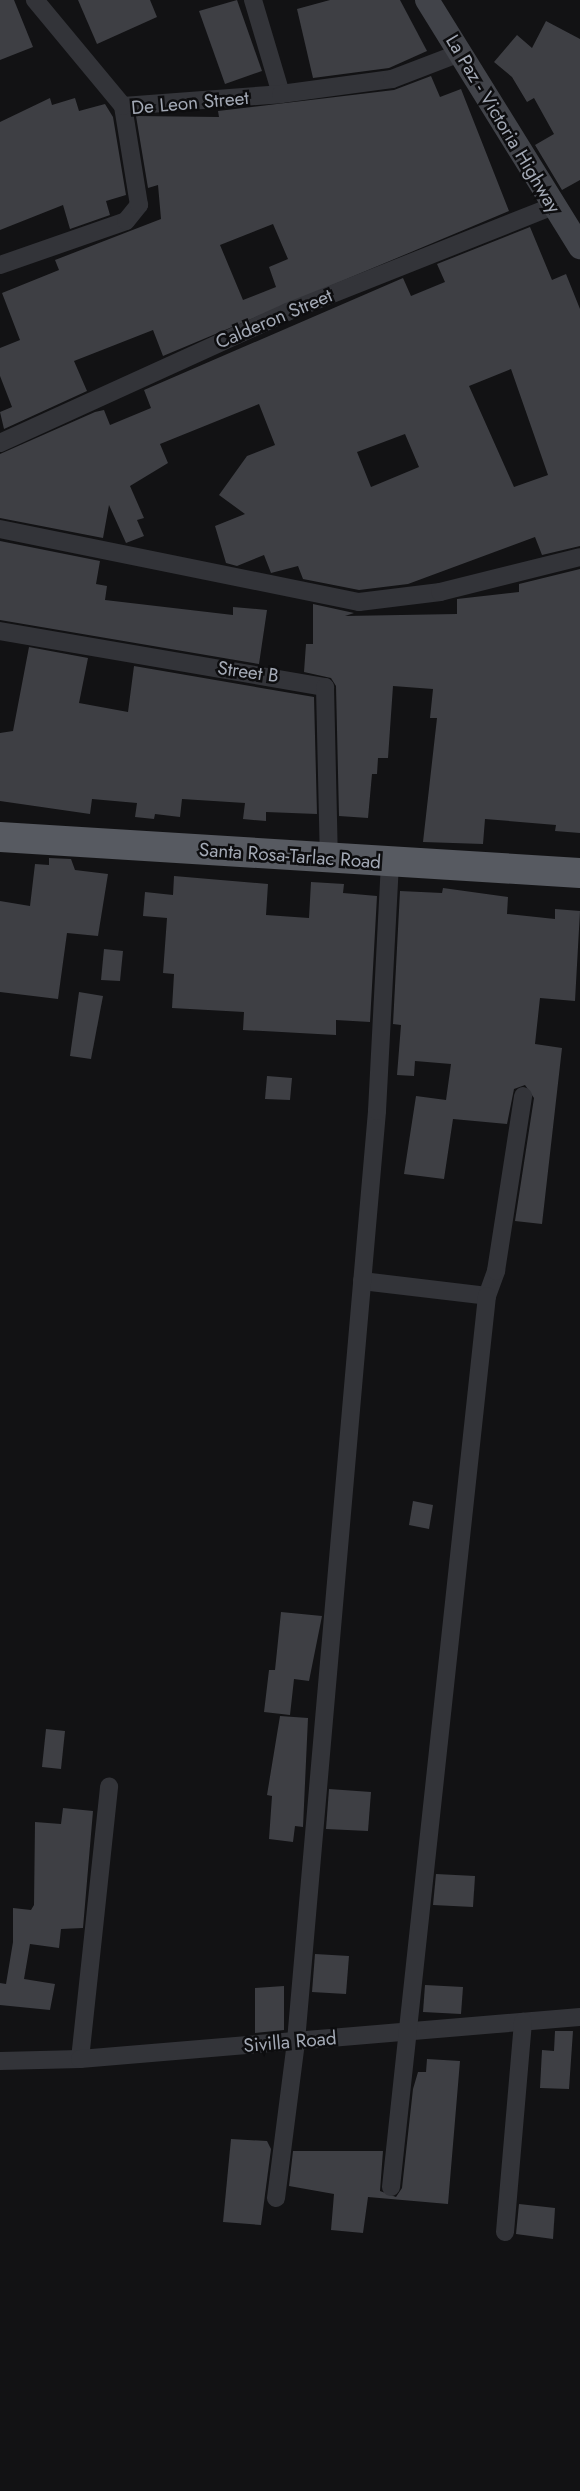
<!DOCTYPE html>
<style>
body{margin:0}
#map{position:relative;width:580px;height:2491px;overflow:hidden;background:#121214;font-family:Jost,sans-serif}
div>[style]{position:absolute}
.building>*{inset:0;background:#3e3f44}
.minor>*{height:18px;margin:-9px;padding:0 9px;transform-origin:9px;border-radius:9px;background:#333439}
.secondary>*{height:24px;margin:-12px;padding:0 12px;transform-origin:12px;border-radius:12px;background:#414349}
.trunk>*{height:30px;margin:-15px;padding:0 15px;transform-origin:15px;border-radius:15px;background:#575a61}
span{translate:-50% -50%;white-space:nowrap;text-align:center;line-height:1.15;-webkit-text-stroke:5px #0d0d0f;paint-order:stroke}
.street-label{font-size:19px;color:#a3a9b5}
</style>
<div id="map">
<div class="building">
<div style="clip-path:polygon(0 0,14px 0,33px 47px,0 60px)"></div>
<div style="clip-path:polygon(78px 0,150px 0,157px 17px,97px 44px)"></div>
<div style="clip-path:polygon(237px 0,262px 71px,225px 84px,199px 11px)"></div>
<div style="clip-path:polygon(330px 0,400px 0,427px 51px,389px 68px,313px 78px,297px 9px)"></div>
<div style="clip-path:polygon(546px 21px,580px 39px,580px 180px,562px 190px,535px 145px,554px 134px,534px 98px,527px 102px,512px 77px,494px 62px,517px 35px,532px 48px)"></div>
<div style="clip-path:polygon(evenodd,431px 76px,440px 97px,461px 89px,509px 211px,163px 356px,153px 330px,74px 361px,87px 391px,4px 429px,0 412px,12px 407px,0 376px,0 348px,20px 340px,2px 293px,59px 270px,55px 260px,161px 219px,158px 185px,148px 188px,136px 116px,219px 117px,218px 111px,394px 90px,431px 76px,273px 224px,288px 259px,269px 267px,276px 287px,243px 300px,220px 245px,273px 224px)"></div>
<div style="clip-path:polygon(50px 98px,52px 105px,75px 98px,79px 111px,105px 104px,113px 117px,126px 195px,106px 201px,110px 215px,70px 229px,63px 205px,0 230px,0 122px)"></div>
<div style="clip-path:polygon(evenodd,530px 227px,552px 280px,566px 274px,580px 309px,580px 546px,542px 555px,535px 537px,408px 584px,359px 590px,303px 579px,298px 566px,271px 573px,264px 555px,237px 566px,226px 563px,215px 526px,245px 514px,219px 495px,247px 456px,275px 445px,259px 404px,160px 444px,168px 463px,130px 486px,144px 518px,137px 520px,144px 536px,126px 543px,109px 505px,103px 538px,0 518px,0 454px,95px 412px,104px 410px,110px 425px,151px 408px,144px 390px,403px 278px,411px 296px,445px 282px,437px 264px,530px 227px,511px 369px,548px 475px,514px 487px,469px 386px,511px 369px,530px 227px,405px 434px,419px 467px,371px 487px,357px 452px,405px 434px)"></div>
<div style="clip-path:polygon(0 541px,100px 561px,96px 584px,107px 586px,105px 600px,233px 615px,233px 607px,267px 610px,259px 664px,0 620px)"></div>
<div style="clip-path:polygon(580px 569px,580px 833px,555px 831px,556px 825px,485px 819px,483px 844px,423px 842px,437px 718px,430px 718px,433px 689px,393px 686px,388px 758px,378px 758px,377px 774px,372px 774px,368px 818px,339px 816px,336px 686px,331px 678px,304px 672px,306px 644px,313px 644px,313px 604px,354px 613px,345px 616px,457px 614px,457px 599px,519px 592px,519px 584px)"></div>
<div style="clip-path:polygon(29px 647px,88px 658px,79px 703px,128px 712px,134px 666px,314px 697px,317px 814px,266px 812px,266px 821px,243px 819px,245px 803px,182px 799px,180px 817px,155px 814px,154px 819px,135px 817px,137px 803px,92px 799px,90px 814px,0 801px,0 733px,13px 731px)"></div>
<div style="clip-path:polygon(49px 858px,71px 859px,75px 870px,108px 874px,98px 936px,67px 933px,58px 999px,0 992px,0 901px,30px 906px,35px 864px,49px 865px)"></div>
<div style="clip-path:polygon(174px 876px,268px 884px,266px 915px,309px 918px,311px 882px,344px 884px,343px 893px,377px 896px,370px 1022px,336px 1020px,336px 1035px,243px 1030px,244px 1012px,172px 1008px,174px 974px,163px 973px,167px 918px,143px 916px,145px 892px,173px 895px)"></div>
<div style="clip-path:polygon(443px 888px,508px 897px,507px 914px,555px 919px,555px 909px,580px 911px,575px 1001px,540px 998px,535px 1044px,562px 1048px,542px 1224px,515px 1221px,534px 1098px,525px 1085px,514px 1089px,507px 1124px,453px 1119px,444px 1179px,404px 1174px,416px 1096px,446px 1100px,451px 1064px,415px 1061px,414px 1076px,397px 1075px,401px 1025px,393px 1024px,400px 891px,442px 893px)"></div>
<div style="clip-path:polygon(104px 949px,123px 951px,120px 981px,101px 980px)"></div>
<div style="clip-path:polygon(79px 992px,103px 996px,91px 1059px,70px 1056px)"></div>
<div style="clip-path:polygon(267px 1076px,292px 1078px,290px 1100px,265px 1099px)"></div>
<div style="clip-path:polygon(413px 1501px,433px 1505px,429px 1529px,409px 1525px)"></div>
<div style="clip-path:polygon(281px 1612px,322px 1616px,309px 1681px,294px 1679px,290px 1715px,264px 1712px,269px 1670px,275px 1670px)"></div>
<div style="clip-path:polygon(280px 1716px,308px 1718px,303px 1827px,295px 1826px,293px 1842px,269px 1839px,272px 1796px,267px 1795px)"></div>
<div style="clip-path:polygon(46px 1729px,65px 1731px,61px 1769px,42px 1767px)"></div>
<div style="clip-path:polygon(329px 1789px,371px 1792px,368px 1831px,326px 1829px)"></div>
<div style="clip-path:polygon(63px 1808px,93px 1811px,83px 1928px,61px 1929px,59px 1948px,30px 1944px,24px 1979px,55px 1984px,50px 2010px,0 2005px,0 1983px,6px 1984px,13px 1942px,13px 1908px,31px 1910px,34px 1905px,35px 1822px,61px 1824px)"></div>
<div style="clip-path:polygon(436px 1874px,475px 1876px,473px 1907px,433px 1905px)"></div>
<div style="clip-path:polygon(315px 1954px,349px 1956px,346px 1994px,312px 1992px)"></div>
<div style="clip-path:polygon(425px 1985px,463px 1987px,461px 2014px,423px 2012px)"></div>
<div style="clip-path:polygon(284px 1986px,284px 2030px,255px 2033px,255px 1988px)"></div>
<div style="clip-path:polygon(555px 2031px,573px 2031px,569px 2089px,540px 2088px,542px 2050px,554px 2051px)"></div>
<div style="clip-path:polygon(427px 2059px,460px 2061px,448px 2204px,368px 2197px,363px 2233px,331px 2230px,334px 2194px,289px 2186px,293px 2151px,383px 2151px,380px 2191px,396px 2197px,402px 2188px,413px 2089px,418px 2072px,426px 2072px)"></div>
<div style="clip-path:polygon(231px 2139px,267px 2141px,271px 2149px,261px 2225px,223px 2222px)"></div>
<div style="clip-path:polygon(519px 2204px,555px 2208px,553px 2239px,516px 2234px)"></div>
</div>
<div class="minor">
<div style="left:253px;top:0;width:98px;rotate:73.4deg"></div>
<div style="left:123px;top:106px;width:158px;rotate:-4.3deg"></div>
<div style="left:281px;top:94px;width:112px;rotate:-7.7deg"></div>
<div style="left:392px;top:79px;width:73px;rotate:-20.9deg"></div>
<div style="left:0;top:265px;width:133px;rotate:-19.2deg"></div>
<div style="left:126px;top:221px;width:21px;rotate:-51deg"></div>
<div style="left:139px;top:205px;width:100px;rotate:-99.2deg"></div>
<div style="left:123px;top:106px;width:138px;rotate:-129.7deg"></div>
<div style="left:0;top:443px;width:315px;rotate:-24.5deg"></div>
<div style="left:287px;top:312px;width:286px;rotate:-21.7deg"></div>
<div style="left:0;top:529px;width:366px;rotate:11.5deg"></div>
<div style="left:359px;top:602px;width:82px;rotate:-7deg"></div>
<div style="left:440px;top:592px;width:144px;rotate:-14deg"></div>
<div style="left:0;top:631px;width:330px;rotate:9.8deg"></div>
<div style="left:325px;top:687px;width:171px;rotate:88.7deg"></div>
<div style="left:362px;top:1281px;width:126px;rotate:6.8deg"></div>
<div style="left:487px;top:1296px;width:27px;rotate:-70deg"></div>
<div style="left:496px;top:1271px;width:177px;rotate:-81.2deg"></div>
<div style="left:80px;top:2059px;width:274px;rotate:-83.9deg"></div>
<div style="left:0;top:2061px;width:80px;rotate:-1.4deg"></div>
<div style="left:80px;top:2059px;width:502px;rotate:-4.8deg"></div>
<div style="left:391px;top:2187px;width:896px;rotate:-83.85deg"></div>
<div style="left:276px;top:2198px;width:158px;rotate:-82.7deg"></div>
<div style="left:296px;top:2041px;width:934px;rotate:-85.02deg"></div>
<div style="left:377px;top:1111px;width:249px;rotate:-87deg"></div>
<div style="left:505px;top:2232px;width:211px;rotate:-85.1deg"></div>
</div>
<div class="secondary">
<div style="left:427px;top:0;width:291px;rotate:58.2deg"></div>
</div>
<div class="trunk">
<div style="left:0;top:837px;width:581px;rotate:3.55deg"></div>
</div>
<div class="street-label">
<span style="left:190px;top:103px;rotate:-5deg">De Leon Street</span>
<span style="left:503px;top:124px;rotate:59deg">La Paz - Victoria Highway</span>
<span style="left:274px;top:319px;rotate:-23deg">Calderon Street</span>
<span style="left:248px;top:672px;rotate:8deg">Street B</span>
<span style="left:290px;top:856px;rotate:4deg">Santa Rosa-Tarlac Road</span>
<span style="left:290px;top:2042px;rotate:-5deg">Sivilla Road</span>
</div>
</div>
